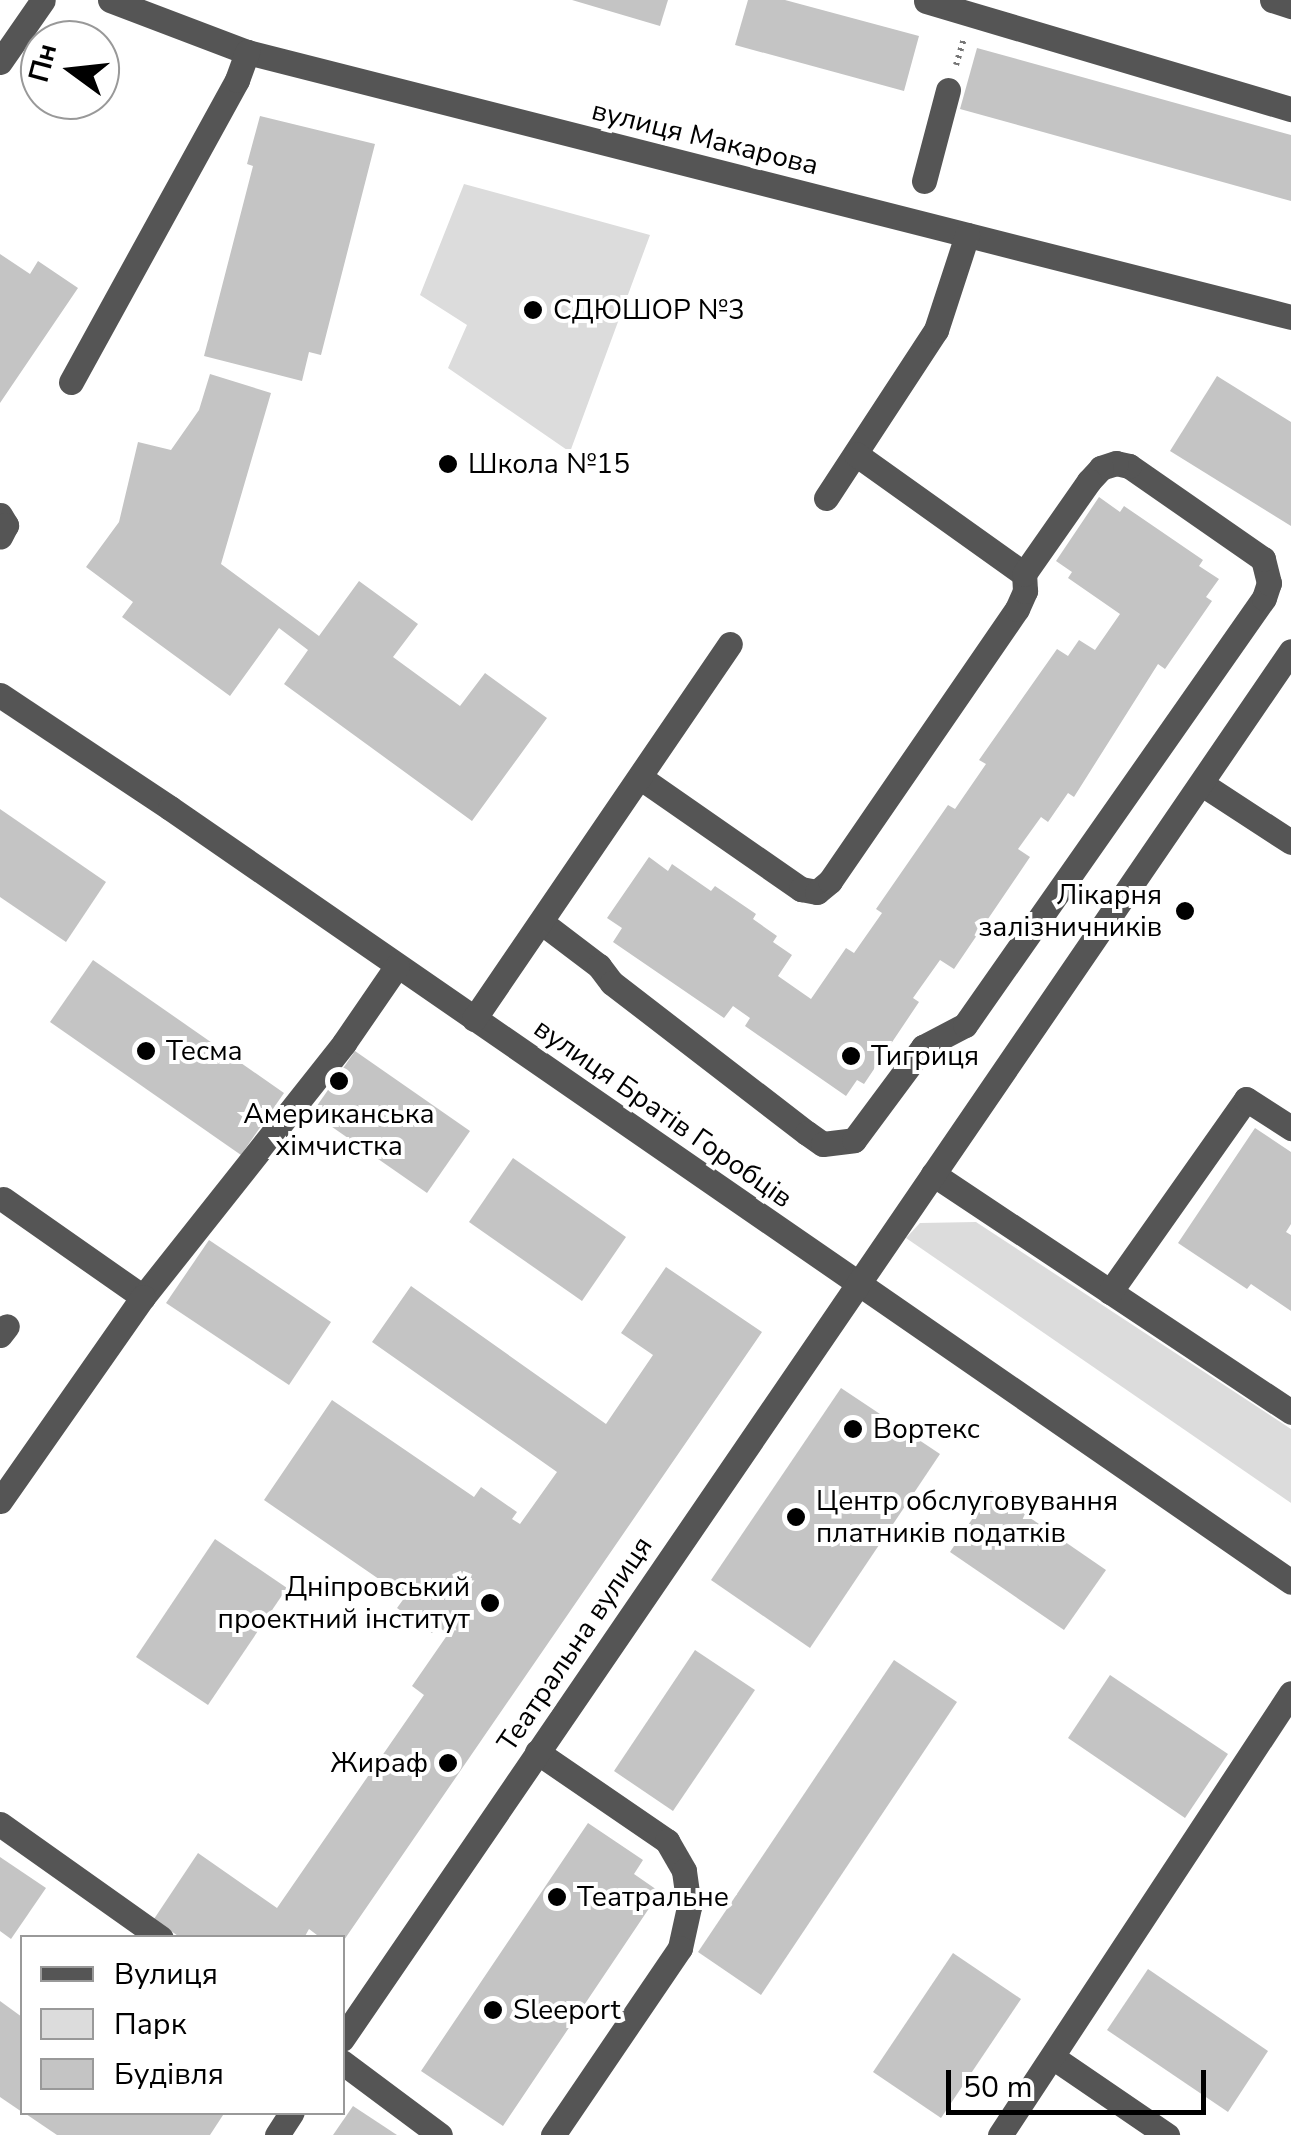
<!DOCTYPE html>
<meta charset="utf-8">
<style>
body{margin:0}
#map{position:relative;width:1291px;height:2135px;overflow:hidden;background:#fff;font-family:"Nunito Sans",sans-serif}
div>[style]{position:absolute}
.green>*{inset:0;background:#dcdcdc}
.building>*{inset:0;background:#c4c4c4}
.path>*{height:6px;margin-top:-3px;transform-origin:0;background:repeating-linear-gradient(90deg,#777 0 2.5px,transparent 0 7.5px)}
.minor>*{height:25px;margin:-12.5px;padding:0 12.5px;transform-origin:12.5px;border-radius:12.5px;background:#555}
.dots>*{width:28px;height:28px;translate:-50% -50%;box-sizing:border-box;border:5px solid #fff;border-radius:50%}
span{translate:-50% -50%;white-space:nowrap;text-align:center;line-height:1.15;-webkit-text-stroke:8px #fff;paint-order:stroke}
.street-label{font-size:28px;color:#000}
.poi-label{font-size:28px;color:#000}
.left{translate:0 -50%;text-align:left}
.right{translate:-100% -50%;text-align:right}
.legend{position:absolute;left:20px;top:1935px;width:325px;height:180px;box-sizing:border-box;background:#fff;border:2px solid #999;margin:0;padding:12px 18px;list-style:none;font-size:30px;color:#000}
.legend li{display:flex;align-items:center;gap:20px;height:50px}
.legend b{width:50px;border:2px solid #999}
.north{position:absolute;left:20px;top:20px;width:100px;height:100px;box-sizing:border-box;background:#fff;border:2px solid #999;border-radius:50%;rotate:285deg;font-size:28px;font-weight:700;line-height:40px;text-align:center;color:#000}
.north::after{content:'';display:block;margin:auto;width:35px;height:45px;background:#000;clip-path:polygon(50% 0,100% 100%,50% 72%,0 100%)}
.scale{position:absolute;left:946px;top:2070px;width:260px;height:45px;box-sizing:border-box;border:5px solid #000;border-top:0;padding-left:12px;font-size:30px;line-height:35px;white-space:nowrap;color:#000;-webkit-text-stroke:8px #fff;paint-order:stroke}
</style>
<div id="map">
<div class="green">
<div style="clip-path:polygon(464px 184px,650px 235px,570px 452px,448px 368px,467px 325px,420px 295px)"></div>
<div style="clip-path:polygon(976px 1222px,1291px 1429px,1291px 1503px,906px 1238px,920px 1223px)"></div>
</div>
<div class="building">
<div style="clip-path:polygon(572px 0,668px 0,660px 26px)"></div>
<div style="clip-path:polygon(748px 0,785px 0,919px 36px,904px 91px,735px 45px)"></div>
<div style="clip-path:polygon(977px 48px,1291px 135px,1291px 201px,960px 109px)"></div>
<div style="clip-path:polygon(260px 116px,375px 144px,321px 355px,309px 352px,302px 381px,204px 356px,253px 166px,247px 164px)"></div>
<div style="clip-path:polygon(0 254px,30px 274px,38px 261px,78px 288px,0 403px)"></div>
<div style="clip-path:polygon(210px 374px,271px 393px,221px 564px,319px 636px,359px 581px,418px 624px,393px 657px,460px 706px,485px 673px,547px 718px,472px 821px,284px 684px,308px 650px,279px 628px,230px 696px,122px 617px,133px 602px,86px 567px,119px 522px,138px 442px,171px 450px,199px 410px)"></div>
<div style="clip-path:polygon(1217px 376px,1291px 422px,1291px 526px,1170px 451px)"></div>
<div style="clip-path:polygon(1099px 497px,1120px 512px,1124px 506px,1203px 560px,1199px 566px,1219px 579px,1206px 597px,1212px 601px,1165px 669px,1158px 664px,1074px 797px,1068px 793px,1048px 822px,1041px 817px,1018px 849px,1030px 857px,954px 969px,940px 960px,913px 998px,919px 1002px,864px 1084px,857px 1080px,846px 1096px,745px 1026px,750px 1018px,733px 1006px,724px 1018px,613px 942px,622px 928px,607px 918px,649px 857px,668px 871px,672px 864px,711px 891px,715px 886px,756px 914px,753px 919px,777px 936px,773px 942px,792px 955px,778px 976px,811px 999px,846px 948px,854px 953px,882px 913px,876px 909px,948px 805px,955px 809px,986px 764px,979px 760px,1057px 649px,1068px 656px,1079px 640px,1095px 650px,1120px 614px,1068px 578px,1072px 572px,1056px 561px)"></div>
<div style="clip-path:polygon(0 809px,106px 882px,66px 942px,0 897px)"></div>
<div style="clip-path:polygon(93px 960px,284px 1093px,241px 1155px,50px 1022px)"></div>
<div style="clip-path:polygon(355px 1051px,470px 1131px,427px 1193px,312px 1113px)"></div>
<div style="clip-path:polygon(1255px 1128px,1291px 1152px,1291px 1224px,1286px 1232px,1291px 1235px,1291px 1311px,1251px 1284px,1247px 1289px,1178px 1243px)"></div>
<div style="clip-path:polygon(513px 1158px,626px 1237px,582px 1301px,469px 1222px)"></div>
<div style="clip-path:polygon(209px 1240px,331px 1322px,289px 1385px,166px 1303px)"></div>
<div style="clip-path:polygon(666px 1267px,762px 1332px,342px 1943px,342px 1938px,321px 1938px,309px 1929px,304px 1938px,181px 1938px,154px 1919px,198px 1853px,277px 1908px,424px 1695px,412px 1686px,448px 1634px,437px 1626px,432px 1633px,397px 1608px,405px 1597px,264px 1500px,332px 1400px,474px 1497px,481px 1487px,517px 1512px,512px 1519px,520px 1524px,557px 1472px,372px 1342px,411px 1286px,606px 1424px,653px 1355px,621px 1333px)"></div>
<div style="clip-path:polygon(841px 1388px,940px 1454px,810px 1648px,711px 1580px)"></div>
<div style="clip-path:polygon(991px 1491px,1106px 1570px,1064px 1630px,950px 1552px)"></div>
<div style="clip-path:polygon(215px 1539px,287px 1588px,208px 1705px,136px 1657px)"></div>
<div style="clip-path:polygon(695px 1650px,755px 1690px,673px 1811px,614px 1771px)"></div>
<div style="clip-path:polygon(894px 1660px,957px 1702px,761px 1995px,698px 1952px)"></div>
<div style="clip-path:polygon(1110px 1675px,1228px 1754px,1185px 1818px,1068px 1738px)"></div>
<div style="clip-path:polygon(588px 1823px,643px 1860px,634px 1874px,660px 1892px,503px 2126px,421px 2071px)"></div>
<div style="clip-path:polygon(0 1857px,46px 1888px,11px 1939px,0 1931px)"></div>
<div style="clip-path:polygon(953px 1953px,1021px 1999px,941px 2118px,873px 2072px)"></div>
<div style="clip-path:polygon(1148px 1969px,1268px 2051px,1228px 2112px,1107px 2030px)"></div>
<div style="clip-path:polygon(0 2001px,22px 2017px,22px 2112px,0 2097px)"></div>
<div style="clip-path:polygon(353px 2106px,397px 2135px,333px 2135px)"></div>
<div style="clip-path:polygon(23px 2112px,225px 2112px,210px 2135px,57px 2135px)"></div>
</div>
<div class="path">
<div style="left:956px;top:65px;width:27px;rotate:-73deg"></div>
</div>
<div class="minor">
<div style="left:110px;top:0;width:147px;rotate:20.8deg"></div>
<div style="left:247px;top:52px;width:1077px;rotate:14.24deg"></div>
<div style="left:1272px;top:0;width:20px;rotate:18deg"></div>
<div style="left:926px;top:1px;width:381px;rotate:16.5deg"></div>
<div style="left:0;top:62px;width:75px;rotate:-55.3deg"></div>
<div style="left:924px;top:181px;width:94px;rotate:-75.2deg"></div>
<div style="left:71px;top:382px;width:345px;rotate:-61.2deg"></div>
<div style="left:237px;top:80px;width:30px;rotate:-70deg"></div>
<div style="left:826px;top:498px;width:201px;rotate:-56.8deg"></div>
<div style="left:936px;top:330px;width:100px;rotate:-71.9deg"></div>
<div style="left:0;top:515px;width:12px;rotate:59deg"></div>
<div style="left:6px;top:525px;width:13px;rotate:117deg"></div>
<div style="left:0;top:695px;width:204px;rotate:33.6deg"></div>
<div style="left:170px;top:808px;width:1362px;rotate:34.62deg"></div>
<div style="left:641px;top:778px;width:195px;rotate:34.8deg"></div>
<div style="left:801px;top:889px;width:16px;rotate:11deg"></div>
<div style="left:817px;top:892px;width:17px;rotate:-40deg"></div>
<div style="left:830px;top:881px;width:330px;rotate:-55.5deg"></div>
<div style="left:1017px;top:609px;width:20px;rotate:-66deg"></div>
<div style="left:1025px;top:591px;width:17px;rotate:-93deg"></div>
<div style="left:1024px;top:574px;width:206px;rotate:-144.5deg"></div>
<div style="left:1202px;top:784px;width:106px;rotate:33.1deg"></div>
<div style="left:541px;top:922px;width:73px;rotate:37.2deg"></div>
<div style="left:599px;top:966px;width:21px;rotate:53deg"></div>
<div style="left:612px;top:983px;width:246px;rotate:37.6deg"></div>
<div style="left:807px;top:1133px;width:19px;rotate:35deg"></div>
<div style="left:823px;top:1144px;width:31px;rotate:-7deg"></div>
<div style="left:854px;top:1140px;width:116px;rotate:-53.4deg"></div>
<div style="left:923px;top:1047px;width:47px;rotate:-27.6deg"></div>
<div style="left:965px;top:1025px;width:521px;rotate:-55deg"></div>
<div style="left:1264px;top:598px;width:16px;rotate:-72deg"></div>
<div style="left:1269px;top:583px;width:25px;rotate:-104deg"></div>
<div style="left:1263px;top:559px;width:163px;rotate:-145.2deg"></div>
<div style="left:1129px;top:466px;width:13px;rotate:-167deg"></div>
<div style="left:1116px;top:463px;width:16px;rotate:162deg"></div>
<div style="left:1101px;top:468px;width:18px;rotate:133deg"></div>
<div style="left:1089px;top:481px;width:113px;rotate:125deg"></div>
<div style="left:474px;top:1019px;width:454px;rotate:-55.7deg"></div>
<div style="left:933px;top:1174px;width:430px;rotate:33.6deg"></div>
<div style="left:3px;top:1199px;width:171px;rotate:35deg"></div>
<div style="left:143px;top:1297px;width:324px;rotate:-51.6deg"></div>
<div style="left:344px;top:1043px;width:93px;rotate:-55.5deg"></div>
<div style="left:1110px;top:1292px;width:236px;rotate:-54.8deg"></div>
<div style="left:1246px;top:1099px;width:54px;rotate:32.8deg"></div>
<div style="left:0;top:1335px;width:11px;rotate:-52deg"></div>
<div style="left:0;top:1501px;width:249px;rotate:-55deg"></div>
<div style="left:537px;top:1752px;width:158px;rotate:34.4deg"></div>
<div style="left:667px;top:1841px;width:34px;rotate:60deg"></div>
<div style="left:684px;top:1871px;width:36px;rotate:82deg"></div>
<div style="left:689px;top:1907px;width:42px;rotate:102.4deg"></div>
<div style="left:680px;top:1948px;width:226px;rotate:124.2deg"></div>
<div style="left:0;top:1824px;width:197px;rotate:35.3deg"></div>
<div style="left:342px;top:2039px;width:1681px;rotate:-55.64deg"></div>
<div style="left:1054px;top:2058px;width:137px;rotate:34.3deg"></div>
<div style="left:342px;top:2062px;width:122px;rotate:36.7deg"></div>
<div style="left:277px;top:2135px;width:27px;rotate:-57deg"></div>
<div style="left:1000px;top:2135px;width:529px;rotate:-56.64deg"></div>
</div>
<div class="dots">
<div style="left:533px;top:310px;background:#000"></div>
<div style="left:448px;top:464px;background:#000"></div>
<div style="left:1185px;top:911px;background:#000"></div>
<div style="left:146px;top:1051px;background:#000"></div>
<div style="left:851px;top:1056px;background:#000"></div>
<div style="left:339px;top:1081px;background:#000"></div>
<div style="left:853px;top:1429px;background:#000"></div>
<div style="left:796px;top:1517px;background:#000"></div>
<div style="left:490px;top:1603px;background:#000"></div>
<div style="left:448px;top:1763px;background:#000"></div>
<div style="left:557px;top:1897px;background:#000"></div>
<div style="left:493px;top:2010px;background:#000"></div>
</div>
<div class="street-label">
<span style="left:705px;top:138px;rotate:14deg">вулиця Макарова</span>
<span style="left:663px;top:1113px;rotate:35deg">вулиця Братів Горобців</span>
<span style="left:575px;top:1644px;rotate:-56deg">Театральна вулиця</span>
</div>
<div class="poi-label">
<span class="left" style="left:553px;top:310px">СДЮШОР №3</span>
<span class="left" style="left:468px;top:464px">Школа №15</span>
<span class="right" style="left:1162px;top:911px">Лікарня<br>залізничників</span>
<span class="left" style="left:166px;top:1051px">Тесма</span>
<span class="left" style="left:871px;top:1056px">Тигриця</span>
<span style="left:339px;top:1130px">Американська<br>хімчистка</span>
<span class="left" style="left:873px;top:1429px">Вортекс</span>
<span class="left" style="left:816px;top:1517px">Центр обслуговування<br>платників податків</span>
<span class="right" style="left:470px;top:1603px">Дніпровський<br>проектний інститут</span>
<span class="right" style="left:428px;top:1763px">Жираф</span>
<span class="left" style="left:577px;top:1897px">Театральне</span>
<span class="left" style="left:513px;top:2010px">Sleeport</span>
</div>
<ul class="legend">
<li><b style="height:12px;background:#555"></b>Вулиця</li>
<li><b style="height:28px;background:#dcdcdc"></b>Парк</li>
<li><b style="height:28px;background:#c4c4c4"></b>Будівля</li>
</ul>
<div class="north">Пн</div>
<div class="scale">50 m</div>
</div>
